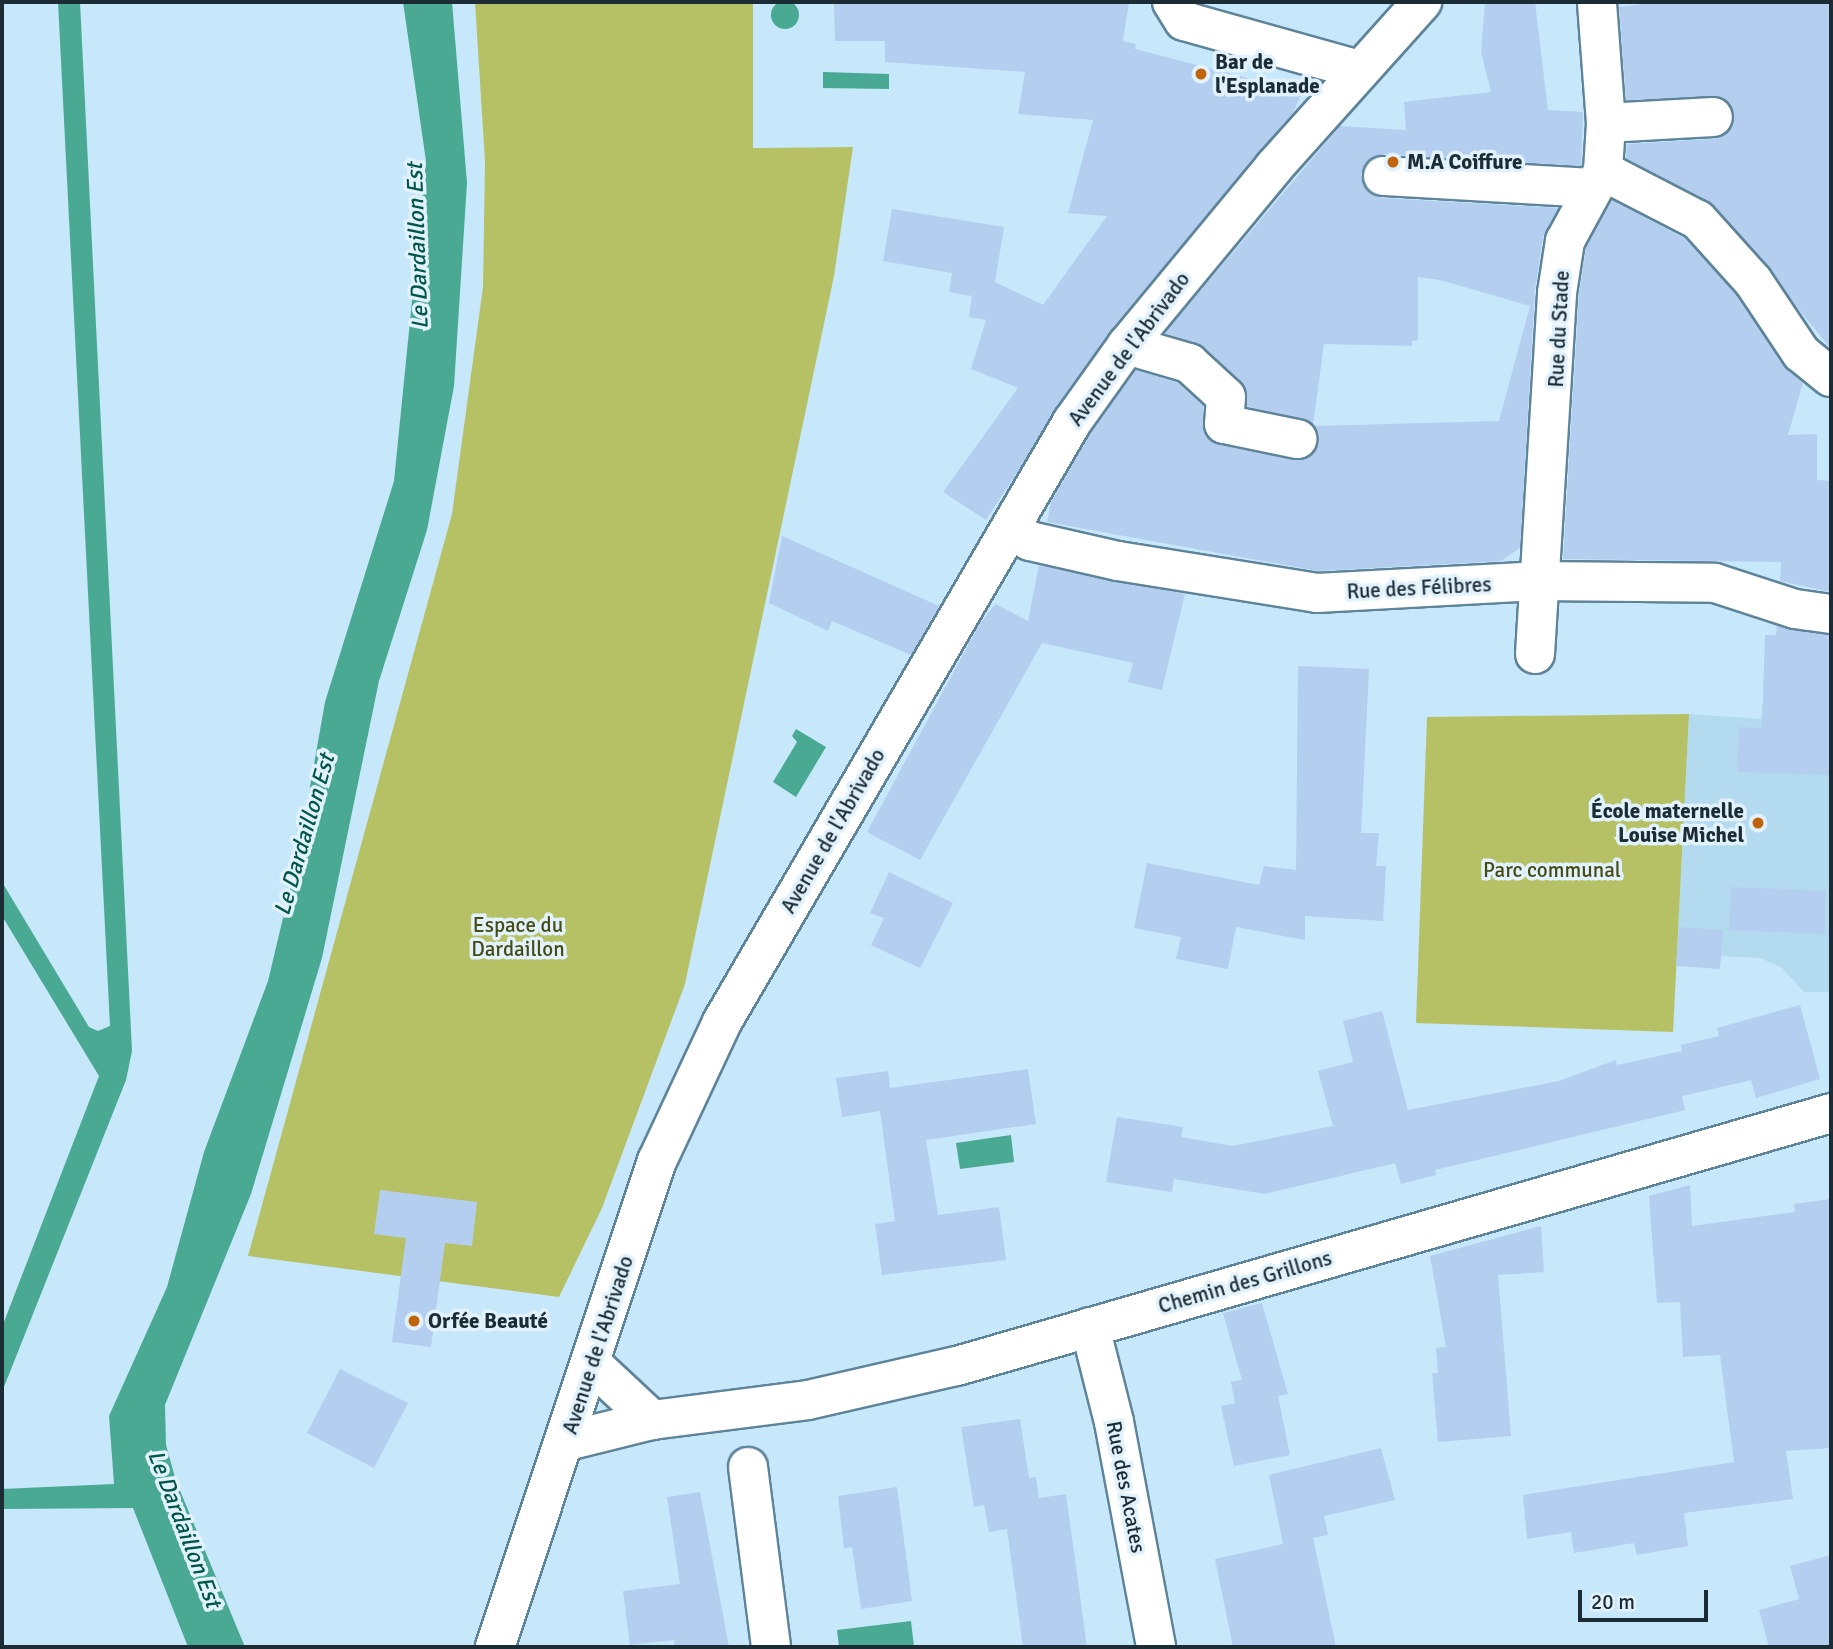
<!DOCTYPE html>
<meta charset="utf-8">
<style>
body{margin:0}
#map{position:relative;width:1833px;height:1649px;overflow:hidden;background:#c7e7fb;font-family:Signika,sans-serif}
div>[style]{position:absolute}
.built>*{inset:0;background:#b4daf0}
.green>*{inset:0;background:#b6c165}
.water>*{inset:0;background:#49a992}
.round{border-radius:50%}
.building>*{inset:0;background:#b4ceef}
.roads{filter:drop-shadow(2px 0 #5e849a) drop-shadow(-2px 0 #5e849a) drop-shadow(0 2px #5e849a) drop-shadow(0 -2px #5e849a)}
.minor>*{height:38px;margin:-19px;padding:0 19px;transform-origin:19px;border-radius:19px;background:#fff}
.major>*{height:38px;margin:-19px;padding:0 19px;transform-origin:19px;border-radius:19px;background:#fff}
.dots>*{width:19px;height:19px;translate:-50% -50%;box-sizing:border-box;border:4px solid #e2f2fc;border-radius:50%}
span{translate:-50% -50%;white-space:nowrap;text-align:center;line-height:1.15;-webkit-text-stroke:7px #e2f2fc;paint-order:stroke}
.poi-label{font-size:21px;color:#1c2c35;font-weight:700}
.left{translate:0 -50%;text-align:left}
.right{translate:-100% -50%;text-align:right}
.street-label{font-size:21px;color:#1c2c35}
.park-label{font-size:21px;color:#454b13}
.water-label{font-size:23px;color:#005747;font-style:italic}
.frame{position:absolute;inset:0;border:4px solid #1c2c35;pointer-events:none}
.scale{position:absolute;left:1578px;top:1590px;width:130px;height:32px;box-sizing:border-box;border:4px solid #1c2c35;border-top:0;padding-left:9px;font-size:21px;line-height:24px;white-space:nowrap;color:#1c2c35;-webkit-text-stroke:5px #e2f2fc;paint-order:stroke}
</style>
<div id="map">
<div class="built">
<div style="clip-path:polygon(1763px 700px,1831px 702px,1831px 992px,1804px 992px,1782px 968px,1761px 958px,1677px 954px,1689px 714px,1761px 719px)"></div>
</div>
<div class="green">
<div style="clip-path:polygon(475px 2px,753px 2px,753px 148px,853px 147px,834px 276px,685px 984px,602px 1208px,559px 1297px,248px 1256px,452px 514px,483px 287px,485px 162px)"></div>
<div style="clip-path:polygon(1689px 714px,1673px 1032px,1416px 1023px,1427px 717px)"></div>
</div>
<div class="water">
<div class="round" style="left:771px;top:1px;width:28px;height:28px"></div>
<div style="clip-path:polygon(58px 2px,80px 2px,132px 1051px,126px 1080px,2px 1392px,2px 1327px,99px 1076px,2px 916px,2px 882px,89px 1027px,98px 1031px,110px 1026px)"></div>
<div style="clip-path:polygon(403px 2px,452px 2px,467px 183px,454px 386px,427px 530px,379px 681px,322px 958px,251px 1194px,165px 1405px,166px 1445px,176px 1481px,245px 1647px,188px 1647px,133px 1508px,2px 1509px,2px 1489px,114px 1484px,109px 1416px,167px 1287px,204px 1152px,268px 981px,298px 855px,325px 702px,394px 481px,426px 161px)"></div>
<div style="clip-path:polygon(823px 72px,889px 74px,889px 89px,823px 88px)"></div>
<div style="clip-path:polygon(796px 729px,826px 747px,796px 797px,773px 782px,797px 742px,792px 736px)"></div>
<div style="clip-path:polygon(1011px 1135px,1014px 1162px,960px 1169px,956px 1143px)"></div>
<div style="clip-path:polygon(911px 1621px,914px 1647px,839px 1647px,837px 1630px)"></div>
</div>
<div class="building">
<div style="clip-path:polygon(834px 2px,1129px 2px,1123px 41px,1136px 44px,1135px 49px,1302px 92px,1293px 113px,1109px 332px,986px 520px,943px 492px,1018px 388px,971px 369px,986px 320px,969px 317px,972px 296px,949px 292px,952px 273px,883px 261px,892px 209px,1004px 227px,995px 282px,1043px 305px,1107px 216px,1068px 213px,1093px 120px,1018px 114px,1025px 72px,885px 62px,885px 41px,835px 41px)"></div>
<div style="clip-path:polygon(1485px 2px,1535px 2px,1548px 110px,1583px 112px,1581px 166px,1384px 154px,1365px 163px,1361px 175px,1370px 194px,1382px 198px,1558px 208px,1543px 237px,1535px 290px,1520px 548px,1501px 561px,1318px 571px,1047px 522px,1051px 502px,1090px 434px,1136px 370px,1178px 383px,1203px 406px,1204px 432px,1211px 441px,1293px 460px,1314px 453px,1318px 443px,1314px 426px,1499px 421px,1530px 306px,1440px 280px,1418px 277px,1418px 340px,1412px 341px,1412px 346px,1324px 344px,1313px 425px,1247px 406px,1241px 381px,1204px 347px,1165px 333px,1340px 126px,1406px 130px,1404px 102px,1491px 92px,1481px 52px)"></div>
<div style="clip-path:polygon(1661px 2px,1831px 2px,1831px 349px,1714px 205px,1626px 158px,1627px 144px,1714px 139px,1733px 126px,1732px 106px,1722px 97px,1626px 100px,1619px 7px)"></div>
<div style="clip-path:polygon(1612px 200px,1684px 238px,1736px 294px,1783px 365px,1803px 383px,1788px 435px,1817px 434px,1817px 480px,1831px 481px,1831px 592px,1780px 581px,1781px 562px,1563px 559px,1579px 295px,1586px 248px)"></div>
<div style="clip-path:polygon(782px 536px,939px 606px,911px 655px,832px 621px,828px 631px,769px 603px)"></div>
<div style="clip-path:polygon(1039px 565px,1185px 594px,1162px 690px,1128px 682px,1133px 663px,1042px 643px,920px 860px,867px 832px,979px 625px,995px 604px,1028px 621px)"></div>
<div style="clip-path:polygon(1777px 626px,1831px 635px,1831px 775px,1737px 772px,1739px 727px,1762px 728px,1765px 635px,1776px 635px)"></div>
<div style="clip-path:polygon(1298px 666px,1369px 669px,1361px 833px,1379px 833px,1376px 866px,1386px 866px,1383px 921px,1305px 916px,1305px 940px,1236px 927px,1228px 969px,1176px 959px,1181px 937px,1134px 928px,1147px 863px,1259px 885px,1264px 866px,1296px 870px)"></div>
<div style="clip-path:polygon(889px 872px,953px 903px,920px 968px,871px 945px,884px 918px,870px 913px)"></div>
<div style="clip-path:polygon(1731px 887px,1826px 891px,1824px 934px,1729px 930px)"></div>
<div style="clip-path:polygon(1679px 927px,1723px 930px,1720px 969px,1676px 966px)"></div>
<div style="clip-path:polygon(1800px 1005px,1820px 1079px,1756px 1098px,1751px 1080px,1682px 1096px,1685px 1110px,1435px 1170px,1436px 1175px,1401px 1184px,1395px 1163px,1265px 1194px,1174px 1179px,1172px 1192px,1106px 1182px,1117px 1117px,1183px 1127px,1181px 1137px,1233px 1146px,1333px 1126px,1318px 1071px,1353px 1062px,1343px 1021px,1382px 1011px,1408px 1110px,1559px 1081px,1616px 1060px,1617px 1065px,1682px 1051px,1681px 1045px,1719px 1036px,1717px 1028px)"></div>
<div style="clip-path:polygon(1028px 1069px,1036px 1124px,926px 1140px,938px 1215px,999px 1207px,1006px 1260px,882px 1275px,875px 1224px,895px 1221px,880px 1111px,842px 1117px,836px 1078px,888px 1071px,890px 1088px)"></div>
<div style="clip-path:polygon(1690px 1185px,1692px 1226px,1795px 1212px,1794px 1204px,1831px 1199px,1831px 1448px,1786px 1451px,1793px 1499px,1684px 1513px,1688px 1546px,1637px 1555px,1634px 1543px,1574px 1553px,1571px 1532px,1527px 1539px,1523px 1495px,1734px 1462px,1720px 1355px,1683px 1357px,1680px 1302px,1657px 1303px,1649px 1196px)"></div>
<div style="clip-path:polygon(380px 1190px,477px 1202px,472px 1246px,445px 1243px,431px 1347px,392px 1342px,406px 1238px,374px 1234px)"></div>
<div style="clip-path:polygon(1541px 1226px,1544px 1272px,1498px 1275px,1511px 1436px,1438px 1442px,1432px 1373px,1438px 1373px,1436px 1348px,1446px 1347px,1430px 1256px)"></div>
<div style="clip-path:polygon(1262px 1303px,1288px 1394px,1278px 1396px,1290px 1455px,1234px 1466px,1221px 1406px,1235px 1403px,1231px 1382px,1242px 1380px,1223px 1313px)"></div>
<div style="clip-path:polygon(340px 1369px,408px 1403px,374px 1468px,307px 1433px)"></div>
<div style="clip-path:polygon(1020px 1419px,1029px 1478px,1036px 1477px,1039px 1498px,1066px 1494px,1087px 1647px,1023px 1647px,1007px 1529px,989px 1532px,984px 1505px,974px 1507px,961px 1427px)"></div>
<div style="clip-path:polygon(1381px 1448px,1395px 1500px,1324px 1516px,1328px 1535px,1313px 1538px,1336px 1647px,1233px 1647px,1215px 1559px,1283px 1544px,1269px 1475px)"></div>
<div style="clip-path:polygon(897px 1487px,912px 1601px,861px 1609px,852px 1547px,844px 1549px,838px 1496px)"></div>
<div style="clip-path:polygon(700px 1492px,729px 1647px,675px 1647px,674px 1640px,630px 1645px,623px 1591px,680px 1584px,667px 1497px)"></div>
<div style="clip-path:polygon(1831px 1555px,1831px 1647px,1769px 1647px,1759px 1610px,1799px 1599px,1790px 1566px)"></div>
</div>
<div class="roads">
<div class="minor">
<div style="left:1172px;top:2px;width:22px;rotate:58deg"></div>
<div style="left:1184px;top:21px;width:182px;rotate:15.6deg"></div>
<div style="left:1606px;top:123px;width:107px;rotate:-3.2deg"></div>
<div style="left:1603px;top:171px;width:107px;rotate:27.3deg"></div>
<div style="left:1698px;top:220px;width:82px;rotate:48deg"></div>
<div style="left:1753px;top:281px;width:87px;rotate:56.3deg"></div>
<div style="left:1801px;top:353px;width:38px;rotate:39deg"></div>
<div style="left:1383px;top:176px;width:208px;rotate:3.3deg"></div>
<div style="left:1127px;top:345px;width:65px;rotate:16.2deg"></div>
<div style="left:1189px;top:363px;width:50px;rotate:42.6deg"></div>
<div style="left:1226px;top:397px;width:27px;rotate:94deg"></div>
<div style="left:1224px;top:424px;width:75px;rotate:11.6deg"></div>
<div style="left:1010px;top:529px;width:23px;rotate:31deg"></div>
<div style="left:1030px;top:541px;width:90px;rotate:12.8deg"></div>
<div style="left:1118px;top:561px;width:202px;rotate:9.1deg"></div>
<div style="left:1317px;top:593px;width:220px;rotate:-3.1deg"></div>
<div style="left:1537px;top:581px;width:178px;rotate:0.6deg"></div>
<div style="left:1715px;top:583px;width:84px;rotate:18deg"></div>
<div style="left:1795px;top:609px;width:36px;rotate:8deg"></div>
<div style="left:1535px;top:654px;width:362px;rotate:-86.5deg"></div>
<div style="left:1557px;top:293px;width:53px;rotate:-81.3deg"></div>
<div style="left:1565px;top:241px;width:80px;rotate:-61.5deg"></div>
<div style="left:1603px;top:171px;width:48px;rotate:-86.4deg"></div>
<div style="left:1606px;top:123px;width:121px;rotate:-94.3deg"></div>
<div style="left:1090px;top:1327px;width:98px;rotate:75.8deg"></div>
<div style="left:1114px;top:1422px;width:229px;rotate:79.4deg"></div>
<div style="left:593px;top:1365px;width:81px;rotate:43deg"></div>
<div style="left:567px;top:1441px;width:88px;rotate:-13.9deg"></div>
<div style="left:652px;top:1420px;width:157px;rotate:-7.3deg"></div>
<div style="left:808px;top:1400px;width:153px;rotate:-12.9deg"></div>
<div style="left:957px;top:1366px;width:910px;rotate:-16.14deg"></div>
<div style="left:748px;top:1467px;width:181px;rotate:82.7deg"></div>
</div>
<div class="major">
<div style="left:495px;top:1647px;width:512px;rotate:-71.57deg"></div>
<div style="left:657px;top:1161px;width:153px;rotate:-64.9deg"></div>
<div style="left:722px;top:1022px;width:695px;rotate:-59.74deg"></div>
<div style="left:1072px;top:422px;width:95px;rotate:-54.5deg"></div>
<div style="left:1127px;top:345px;width:231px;rotate:-50.4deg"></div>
<div style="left:1274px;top:167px;width:222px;rotate:-48.1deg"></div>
</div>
</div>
<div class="dots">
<div style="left:1201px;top:74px;background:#bf640d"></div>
<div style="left:1393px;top:162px;background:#bf640d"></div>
<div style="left:1758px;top:823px;background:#bf640d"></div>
<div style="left:414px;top:1321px;background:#bf640d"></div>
</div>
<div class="poi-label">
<span class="left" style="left:1215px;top:74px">Bar de<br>l'Esplanade</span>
<span class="left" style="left:1407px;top:162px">M.A Coiffure</span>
<span class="right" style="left:1744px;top:823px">École maternelle<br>Louise Michel</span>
<span class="left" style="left:428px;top:1321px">Orfée Beauté</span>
</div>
<div class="street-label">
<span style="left:1559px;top:329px;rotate:-87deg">Rue du Stade</span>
<span style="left:1129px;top:349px;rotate:-53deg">Avenue de l'Abrivado</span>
<span style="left:1419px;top:588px;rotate:-3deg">Rue des Félibres</span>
<span style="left:833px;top:831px;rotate:-60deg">Avenue de l'Abrivado</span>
<span style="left:1245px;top:1282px;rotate:-16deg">Chemin des Grillons</span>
<span style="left:598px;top:1345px;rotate:-72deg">Avenue de l'Abrivado</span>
<span style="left:1126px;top:1487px;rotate:79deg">Rue des Acates</span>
</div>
<div class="park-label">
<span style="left:1552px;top:870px">Parc communal</span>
<span style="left:518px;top:937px">Espace du<br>Dardaillon</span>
</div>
<div class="water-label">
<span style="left:418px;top:246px;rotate:-92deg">Le Dardaillon Est</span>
<span style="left:305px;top:835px;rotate:-74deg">Le Dardaillon Est</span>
<span style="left:184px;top:1529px;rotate:69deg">Le Dardaillon Est</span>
</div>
<div class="frame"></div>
<div class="scale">20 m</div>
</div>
